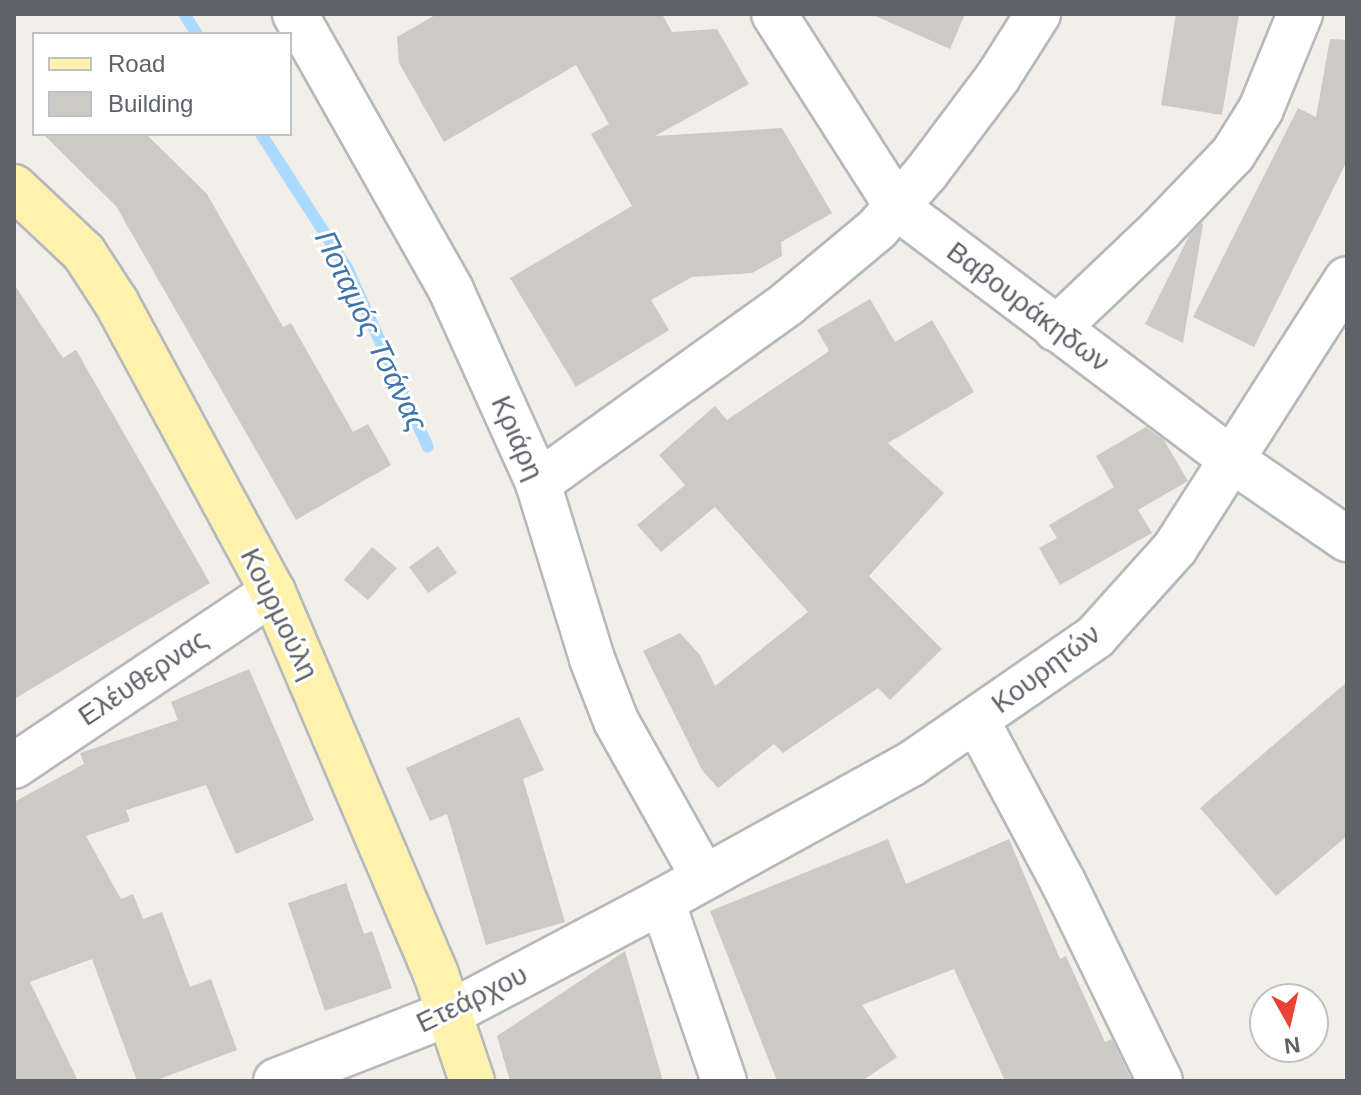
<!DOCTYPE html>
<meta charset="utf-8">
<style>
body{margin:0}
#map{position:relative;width:1361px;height:1095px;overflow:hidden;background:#f1efe8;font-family:Arial,sans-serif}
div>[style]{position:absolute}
.stream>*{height:12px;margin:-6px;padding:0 6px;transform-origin:6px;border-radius:6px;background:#aadaff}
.building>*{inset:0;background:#cccac5}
.roads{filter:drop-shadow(2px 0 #b5b8bc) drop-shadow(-2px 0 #b5b8bc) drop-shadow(0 2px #b5b8bc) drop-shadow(0 -2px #b5b8bc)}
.minor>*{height:44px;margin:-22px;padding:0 22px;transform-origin:22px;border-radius:22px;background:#fff}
.major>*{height:44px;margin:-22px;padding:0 22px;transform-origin:22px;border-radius:22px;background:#fff2af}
span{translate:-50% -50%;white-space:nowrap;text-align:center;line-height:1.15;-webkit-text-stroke:6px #fff;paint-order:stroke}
.street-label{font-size:28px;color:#5f6368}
.water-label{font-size:30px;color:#4174aa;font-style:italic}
.frame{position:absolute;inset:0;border:16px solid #5f6368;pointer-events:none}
.legend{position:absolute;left:32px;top:32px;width:260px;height:104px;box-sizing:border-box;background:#fff;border:2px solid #bfc1c3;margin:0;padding:10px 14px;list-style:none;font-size:24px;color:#5f6368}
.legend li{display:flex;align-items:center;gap:16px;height:40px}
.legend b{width:40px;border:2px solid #bfc1c3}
.north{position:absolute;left:1249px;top:983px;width:80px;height:80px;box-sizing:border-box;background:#fff;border:2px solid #bfc1c3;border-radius:50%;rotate:172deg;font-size:22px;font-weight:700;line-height:32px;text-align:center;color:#5f6368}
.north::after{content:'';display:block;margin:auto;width:28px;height:36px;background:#ea4335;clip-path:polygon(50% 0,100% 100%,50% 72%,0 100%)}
</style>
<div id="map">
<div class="stream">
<div style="left:184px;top:14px;width:24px;rotate:57deg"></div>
<div style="left:261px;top:134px;width:159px;rotate:57.3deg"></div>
<div style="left:347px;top:268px;width:196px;rotate:65.7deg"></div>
</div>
<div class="building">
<div style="clip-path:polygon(437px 14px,662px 14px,672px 32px,717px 29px,749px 84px,655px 136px,782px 128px,832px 213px,781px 242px,782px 256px,752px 273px,692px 277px,651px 300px,669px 330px,576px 387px,510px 278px,632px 206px,591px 134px,609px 124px,576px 65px,444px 142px,399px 63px,397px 37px)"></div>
<div style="clip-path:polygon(871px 14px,965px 14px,950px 49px)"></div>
<div style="clip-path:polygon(1176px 14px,1239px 14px,1222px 115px,1161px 105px)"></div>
<div style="clip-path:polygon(1330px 39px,1347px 40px,1347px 161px,1254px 347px,1193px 317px,1298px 108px,1316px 117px)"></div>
<div style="clip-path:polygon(43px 134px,146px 134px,207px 194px,283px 327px,291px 323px,353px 432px,368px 424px,391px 465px,296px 520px,116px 206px)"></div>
<div style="clip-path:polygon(1201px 223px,1203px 224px,1183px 343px,1145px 324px,1189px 236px)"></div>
<div style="clip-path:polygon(14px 284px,63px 358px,76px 350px,210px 583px,14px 699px)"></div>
<div style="clip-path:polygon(870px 299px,895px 342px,932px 320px,974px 392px,888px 443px,944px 493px,869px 576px,942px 649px,890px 700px,878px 688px,783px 753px,774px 744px,718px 788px,702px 770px,643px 651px,680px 633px,700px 655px,715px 686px,808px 612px,715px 507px,661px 552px,637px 525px,685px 485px,659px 455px,715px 406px,727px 420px,829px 351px,817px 330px)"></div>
<div style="clip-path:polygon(1146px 427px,1164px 440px,1188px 481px,1138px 510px,1152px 533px,1060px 585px,1039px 548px,1057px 538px,1049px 525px,1114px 487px,1096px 456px)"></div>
<div style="clip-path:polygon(438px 546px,457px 573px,428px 593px,409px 567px)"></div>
<div style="clip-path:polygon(372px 547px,397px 568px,368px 600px,344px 580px)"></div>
<div style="clip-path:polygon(249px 669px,314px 820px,236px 854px,206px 785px,126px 810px,130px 821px,86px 836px,121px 899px,133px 894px,143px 919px,162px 912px,190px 987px,211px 979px,237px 1050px,154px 1081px,137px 1081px,92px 959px,30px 982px,78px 1081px,14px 1081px,14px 802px,84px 764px,80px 753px,178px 720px,171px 702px)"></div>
<div style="clip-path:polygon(1347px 682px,1347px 836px,1276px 896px,1200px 808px)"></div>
<div style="clip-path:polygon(519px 717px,544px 770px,523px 779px,565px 922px,486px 945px,447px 814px,430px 821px,406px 768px)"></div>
<div style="clip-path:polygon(888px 839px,906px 884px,1009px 839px,1060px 959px,1066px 956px,1105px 1042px,1112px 1039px,1132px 1081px,1005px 1081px,954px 969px,862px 1005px,897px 1057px,862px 1081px,777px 1081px,710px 911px)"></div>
<div style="clip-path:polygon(346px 883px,364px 934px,372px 931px,392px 988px,325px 1011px,288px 903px)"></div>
<div style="clip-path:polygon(625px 951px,663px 1081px,510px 1081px,497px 1036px)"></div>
</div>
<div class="roads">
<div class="minor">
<div style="left:295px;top:14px;width:317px;rotate:60.5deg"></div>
<div style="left:451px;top:290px;width:212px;rotate:65.7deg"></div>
<div style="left:538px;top:483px;width:184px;rotate:72.9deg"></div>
<div style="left:592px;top:659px;width:66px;rotate:68.8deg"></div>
<div style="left:616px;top:721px;width:178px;rotate:60.7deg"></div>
<div style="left:774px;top:14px;width:230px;rotate:57.4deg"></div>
<div style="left:898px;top:208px;width:418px;rotate:37deg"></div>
<div style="left:1232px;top:460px;width:140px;rotate:34.5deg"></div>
<div style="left:1056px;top:329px;width:144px;rotate:-43.6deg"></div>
<div style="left:1160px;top:230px;width:105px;rotate:-46.2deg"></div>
<div style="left:1233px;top:154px;width:53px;rotate:-58.1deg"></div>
<div style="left:1261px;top:109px;width:103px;rotate:-67.7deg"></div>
<div style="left:538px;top:483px;width:307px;rotate:-35.7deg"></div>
<div style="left:787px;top:304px;width:117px;rotate:-39.8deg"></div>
<div style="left:877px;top:229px;width:74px;rotate:-48.8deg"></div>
<div style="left:926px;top:173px;width:120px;rotate:-53.1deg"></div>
<div style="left:998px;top:77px;width:75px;rotate:-57.6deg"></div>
<div style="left:977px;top:721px;width:183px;rotate:61.9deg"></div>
<div style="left:1063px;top:882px;width:221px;rotate:64deg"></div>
<div style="left:14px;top:766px;width:312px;rotate:-33.9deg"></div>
<div style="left:662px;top:901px;width:190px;rotate:71deg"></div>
<div style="left:276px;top:1081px;width:187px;rotate:-21.3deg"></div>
<div style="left:450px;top:1013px;width:240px;rotate:-27.8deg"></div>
<div style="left:662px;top:901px;width:284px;rotate:-28.8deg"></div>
<div style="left:911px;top:764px;width:224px;rotate:-34.6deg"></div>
<div style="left:1095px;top:637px;width:120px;rotate:-48deg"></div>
<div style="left:1175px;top:548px;width:319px;rotate:-57.4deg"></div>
</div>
<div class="major">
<div style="left:14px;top:187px;width:96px;rotate:43.3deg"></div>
<div style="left:84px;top:253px;width:59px;rotate:56.9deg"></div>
<div style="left:116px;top:302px;width:330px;rotate:61.6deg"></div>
<div style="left:273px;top:592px;width:415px;rotate:66.9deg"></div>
<div style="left:436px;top:974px;width:113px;rotate:71.4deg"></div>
</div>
</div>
<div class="street-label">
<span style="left:1028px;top:307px;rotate:37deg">Βαβουράκηδων</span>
<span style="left:517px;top:438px;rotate:66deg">Κριάρη</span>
<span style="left:279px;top:614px;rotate:64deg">Κουρμούλη</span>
<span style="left:1046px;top:669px;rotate:-37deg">Κουρητών</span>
<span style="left:143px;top:678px;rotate:-34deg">Ελέυθερνας</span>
<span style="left:472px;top:999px;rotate:-26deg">Ετεάρχου</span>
</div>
<div class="water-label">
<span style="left:371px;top:331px;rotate:64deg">Ποταμός Τσάνας</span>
</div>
<div class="frame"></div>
<ul class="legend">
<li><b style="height:10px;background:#fff2af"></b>Road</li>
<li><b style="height:22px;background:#cccac5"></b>Building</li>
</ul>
<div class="north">N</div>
</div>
